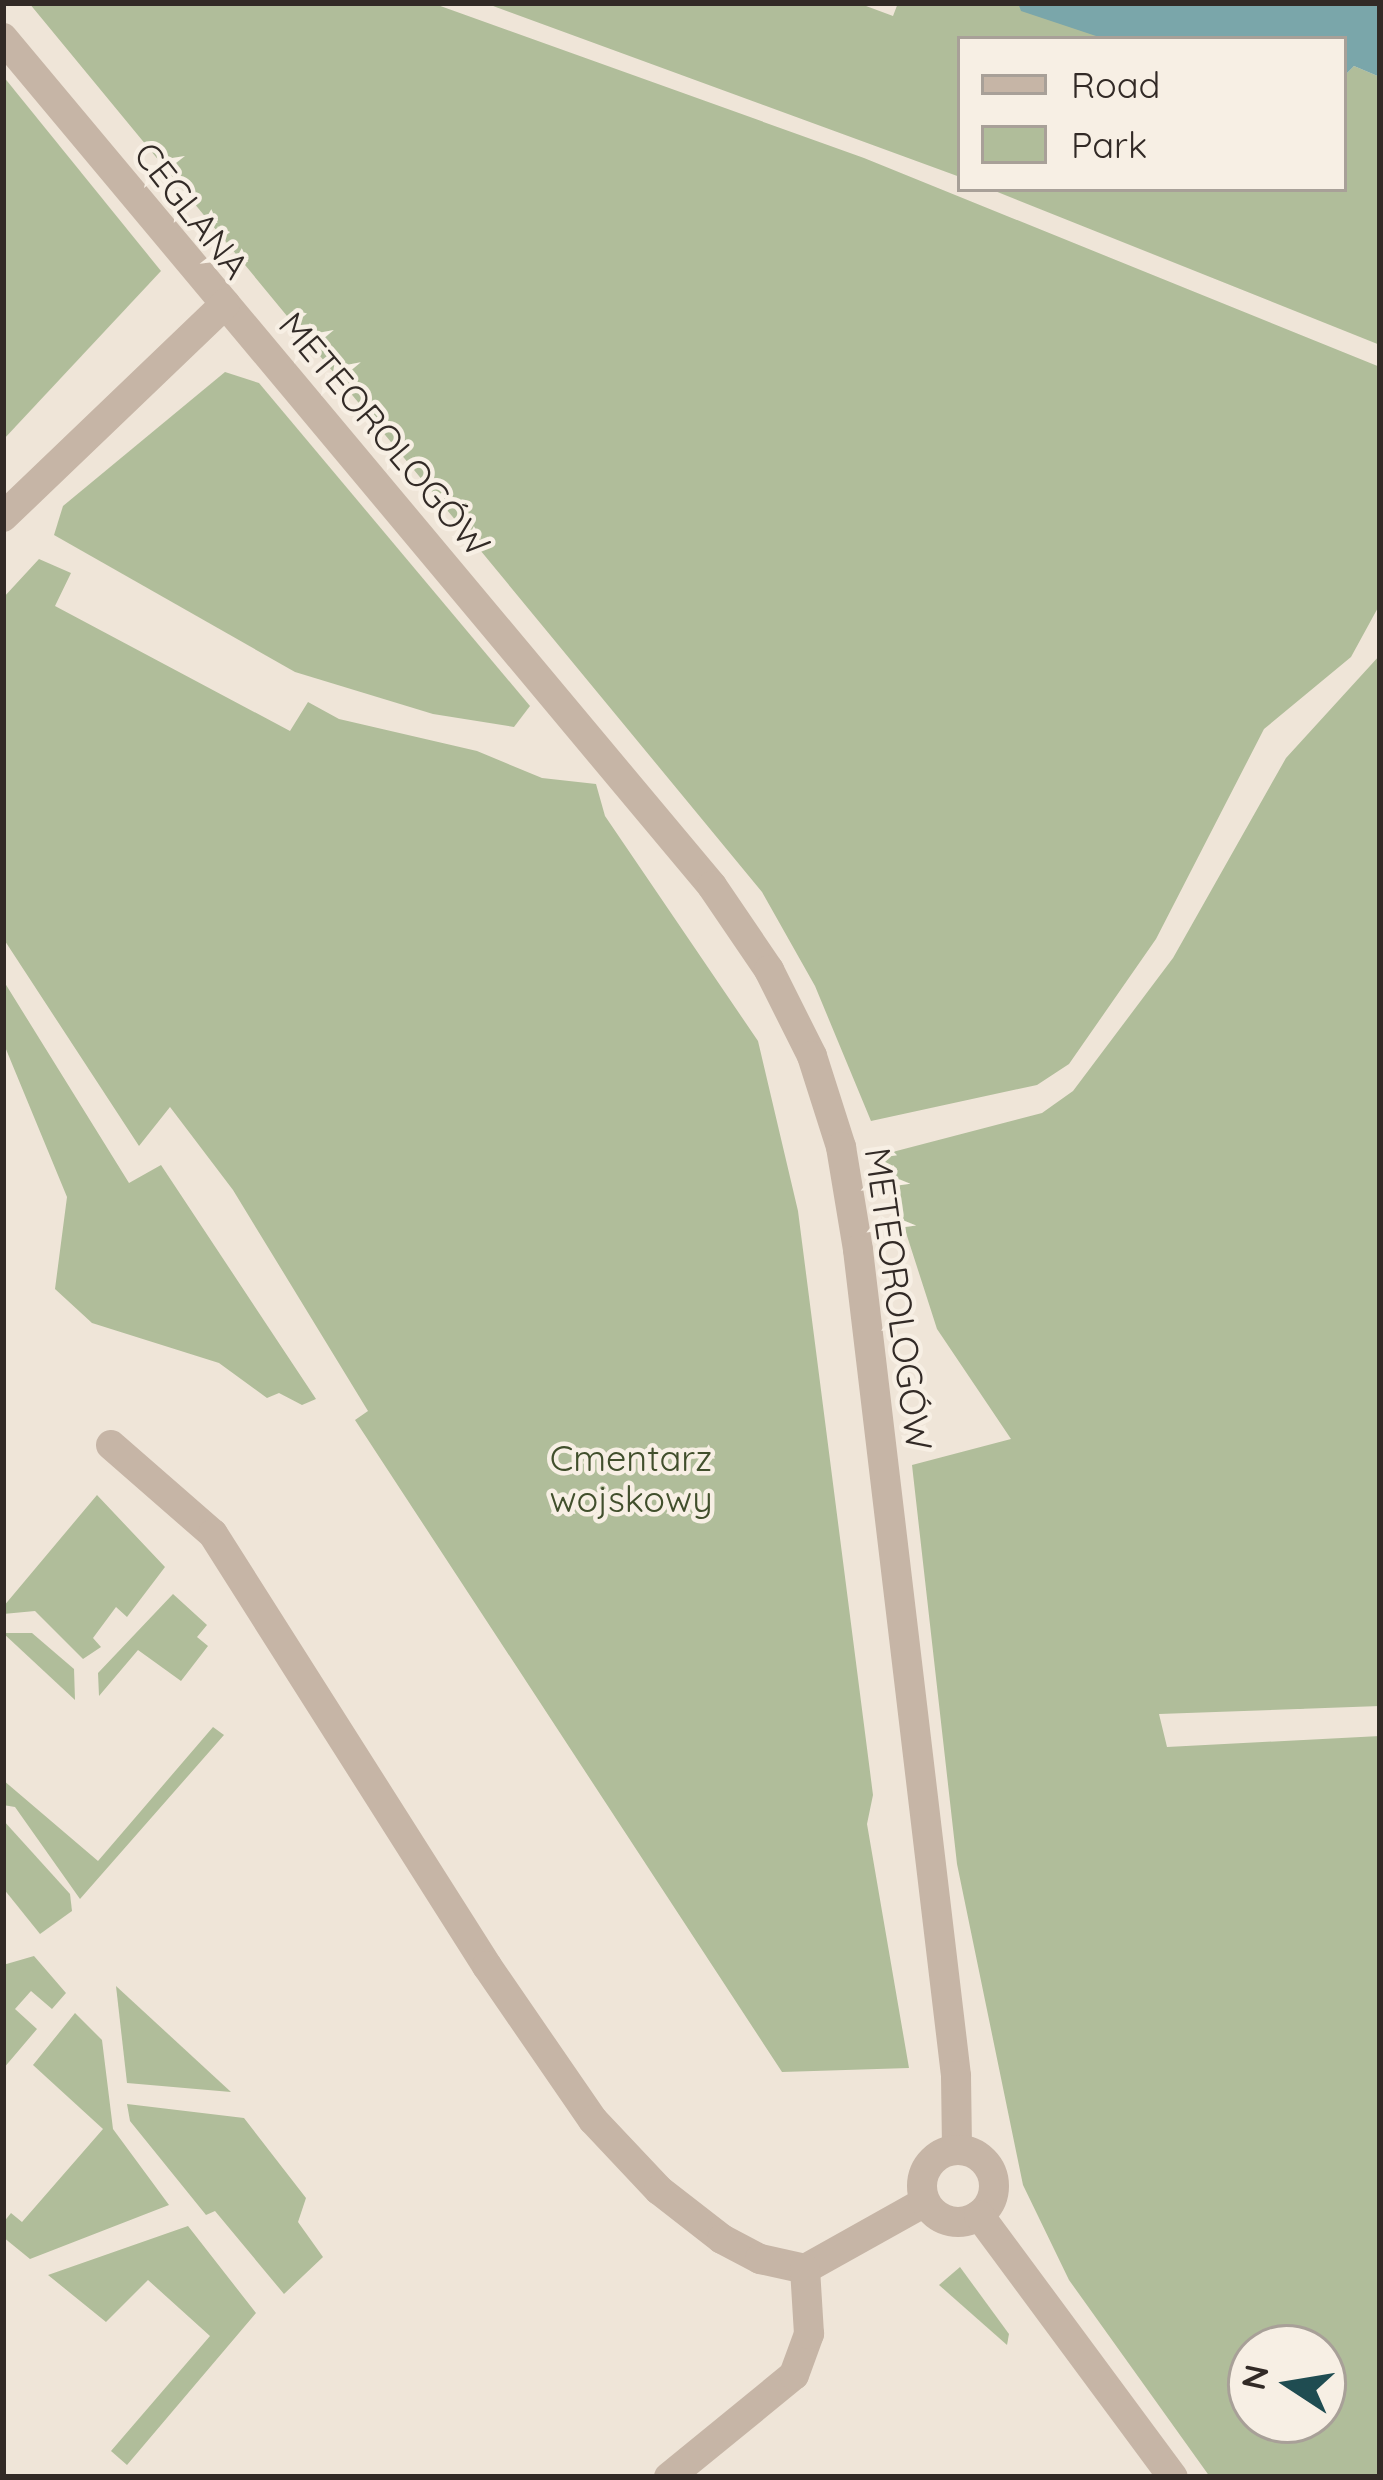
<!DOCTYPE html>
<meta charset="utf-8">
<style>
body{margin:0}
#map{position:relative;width:1383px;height:2480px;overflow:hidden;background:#efe5d8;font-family:Quicksand,sans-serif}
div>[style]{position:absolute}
.green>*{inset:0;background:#b0bd9a}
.water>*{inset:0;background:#7aa6aa}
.minor>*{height:30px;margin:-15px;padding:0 15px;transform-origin:15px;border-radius:15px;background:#c6b5a6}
.minor>.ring{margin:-15px;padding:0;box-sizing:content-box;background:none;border:30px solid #c6b5a6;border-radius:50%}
span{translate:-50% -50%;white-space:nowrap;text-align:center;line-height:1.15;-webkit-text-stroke:9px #f7efe4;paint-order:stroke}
.street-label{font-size:36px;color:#322a26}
.park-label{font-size:36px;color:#414f2c}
.frame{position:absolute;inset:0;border:6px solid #322a26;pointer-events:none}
.legend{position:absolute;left:957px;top:36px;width:390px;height:156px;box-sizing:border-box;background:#f7efe4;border:3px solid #a8a098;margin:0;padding:15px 21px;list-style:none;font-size:36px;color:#322a26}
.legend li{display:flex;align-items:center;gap:24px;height:60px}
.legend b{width:60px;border:3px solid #a8a098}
.north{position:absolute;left:1227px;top:2324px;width:120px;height:120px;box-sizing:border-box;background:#f7efe4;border:3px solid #a8a098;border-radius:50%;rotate:282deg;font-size:33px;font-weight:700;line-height:48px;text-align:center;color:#322a26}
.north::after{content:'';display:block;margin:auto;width:42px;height:54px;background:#1f4c51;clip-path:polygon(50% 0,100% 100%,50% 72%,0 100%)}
</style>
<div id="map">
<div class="green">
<div style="clip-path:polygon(29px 3px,432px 3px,864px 158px,1380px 367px,1380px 604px,1351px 657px,1264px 729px,1156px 939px,1069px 1064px,1037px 1085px,871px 1121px,815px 986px,762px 892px)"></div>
<div style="clip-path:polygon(485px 3px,858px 3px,893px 16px,898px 3px,1018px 3px,1105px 39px,960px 39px,960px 177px)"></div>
<div style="clip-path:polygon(1354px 66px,1380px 77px,1380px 345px,990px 189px,1344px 189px,1344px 76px)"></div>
<div style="clip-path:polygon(3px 76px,161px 271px,3px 440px)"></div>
<div style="clip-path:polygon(225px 372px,259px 383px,530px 706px,514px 727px,433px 714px,295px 672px,54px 535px,63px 506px)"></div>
<div style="clip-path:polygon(39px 559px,71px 573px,55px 606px,290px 731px,308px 702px,339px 719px,477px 751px,542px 778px,596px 784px,605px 816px,758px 1041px,798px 1211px,873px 1795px,867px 1824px,909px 2068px,782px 2072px,355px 1420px,368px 1411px,233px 1190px,170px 1107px,139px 1146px,3px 938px,3px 598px)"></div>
<div style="clip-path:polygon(evenodd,1380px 655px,1380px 1706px,1159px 1714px,1167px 1747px,1380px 1736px,1380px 2477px,1210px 2477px,1069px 2280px,1023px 2185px,957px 1864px,912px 1465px,1011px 1439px,937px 1329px,881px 1155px,1042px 1113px,1073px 1091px,1173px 958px,1286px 758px,1380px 655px,1251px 2348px,1323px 2348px,1323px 2420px,1251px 2420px,1251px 2348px)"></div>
<div style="clip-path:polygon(3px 980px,129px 1183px,161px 1165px,316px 1399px,302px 1405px,279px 1393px,267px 1398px,219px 1363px,92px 1323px,55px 1289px,67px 1197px,3px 1042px)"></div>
<div style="clip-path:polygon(97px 1495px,165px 1567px,127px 1617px,116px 1607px,93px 1638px,101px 1647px,83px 1659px,35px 1611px,3px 1614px,3px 1607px)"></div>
<div style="clip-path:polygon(173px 1594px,207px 1625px,197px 1637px,208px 1646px,181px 1681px,138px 1650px,99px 1696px,98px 1673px)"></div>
<div style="clip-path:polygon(3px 1633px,32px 1633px,74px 1669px,75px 1700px)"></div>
<div style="clip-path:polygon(213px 1727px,224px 1735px,80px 1899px,15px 1807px,3px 1805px,3px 1780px,98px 1861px)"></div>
<div style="clip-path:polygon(3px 1820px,70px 1894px,72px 1911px,40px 1934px,3px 1888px)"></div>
<div style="clip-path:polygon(34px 1956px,66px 1993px,52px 2009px,31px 1991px,15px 2009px,37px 2029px,3px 2069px,3px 1965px)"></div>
<div style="clip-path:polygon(116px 1986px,231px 2092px,127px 2083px)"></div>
<div style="clip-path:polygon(75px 2013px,102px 2040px,113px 2129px,169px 2205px,30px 2259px,3px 2237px,3px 2223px,11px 2213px,22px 2222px,103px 2129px,33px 2065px)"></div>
<div style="clip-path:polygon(127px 2104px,244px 2118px,306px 2198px,298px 2222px,323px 2257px,284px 2294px,215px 2211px,206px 2215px,130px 2121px)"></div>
<div style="clip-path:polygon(188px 2226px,256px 2313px,127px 2465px,111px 2451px,210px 2336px,148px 2280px,106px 2322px,48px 2275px)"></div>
<div style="clip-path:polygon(960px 2267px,1009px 2334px,1007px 2345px,939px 2285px)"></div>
</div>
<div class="water">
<div style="clip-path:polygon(1018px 3px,1380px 3px,1380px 77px,1354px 66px,1344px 76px,1344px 39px,1105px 39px,1021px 11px)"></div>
</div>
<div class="minor">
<div style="left:3px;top:38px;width:1105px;rotate:50.1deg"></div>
<div style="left:712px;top:886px;width:102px;rotate:55.8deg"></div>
<div style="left:769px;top:970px;width:96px;rotate:63.4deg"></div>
<div style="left:812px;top:1056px;width:96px;rotate:72.3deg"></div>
<div style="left:841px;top:1147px;width:104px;rotate:80.6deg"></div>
<div style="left:858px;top:1250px;width:832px;rotate:83.23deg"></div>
<div style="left:956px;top:2076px;width:73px;rotate:89.2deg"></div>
<div style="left:3px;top:517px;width:308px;rotate:-43.8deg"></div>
<div style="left:111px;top:1445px;width:135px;rotate:41.1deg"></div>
<div style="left:213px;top:1534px;width:512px;rotate:57.61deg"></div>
<div style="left:487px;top:1966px;width:187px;rotate:55.5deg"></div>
<div style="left:593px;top:2120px;width:96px;rotate:46.7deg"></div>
<div style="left:659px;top:2190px;width:80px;rotate:37.9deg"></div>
<div style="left:722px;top:2239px;width:43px;rotate:27.8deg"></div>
<div style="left:760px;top:2259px;width:46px;rotate:12.5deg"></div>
<div style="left:805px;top:2269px;width:137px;rotate:-29.2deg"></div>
<div class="ring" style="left:922px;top:2150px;width:42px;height:42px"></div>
<div style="left:979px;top:2215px;width:326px;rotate:53.5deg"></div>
<div style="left:669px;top:2477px;width:161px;rotate:-39.2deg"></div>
<div style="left:794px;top:2375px;width:44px;rotate:-69.9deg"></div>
<div style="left:809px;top:2334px;width:65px;rotate:-93.5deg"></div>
</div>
<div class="street-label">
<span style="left:192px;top:210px;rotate:52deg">CEGLANA</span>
<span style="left:385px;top:434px;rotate:50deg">METEOROLOGÓW</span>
<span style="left:899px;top:1299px;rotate:82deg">METEOROLOGÓW</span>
</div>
<div class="park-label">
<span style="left:631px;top:1478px">Cmentarz<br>wojskowy</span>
</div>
<div class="frame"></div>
<ul class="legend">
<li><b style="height:15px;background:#c6b5a6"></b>Road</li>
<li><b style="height:33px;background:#b0bd9a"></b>Park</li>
</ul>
<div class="north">N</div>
</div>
